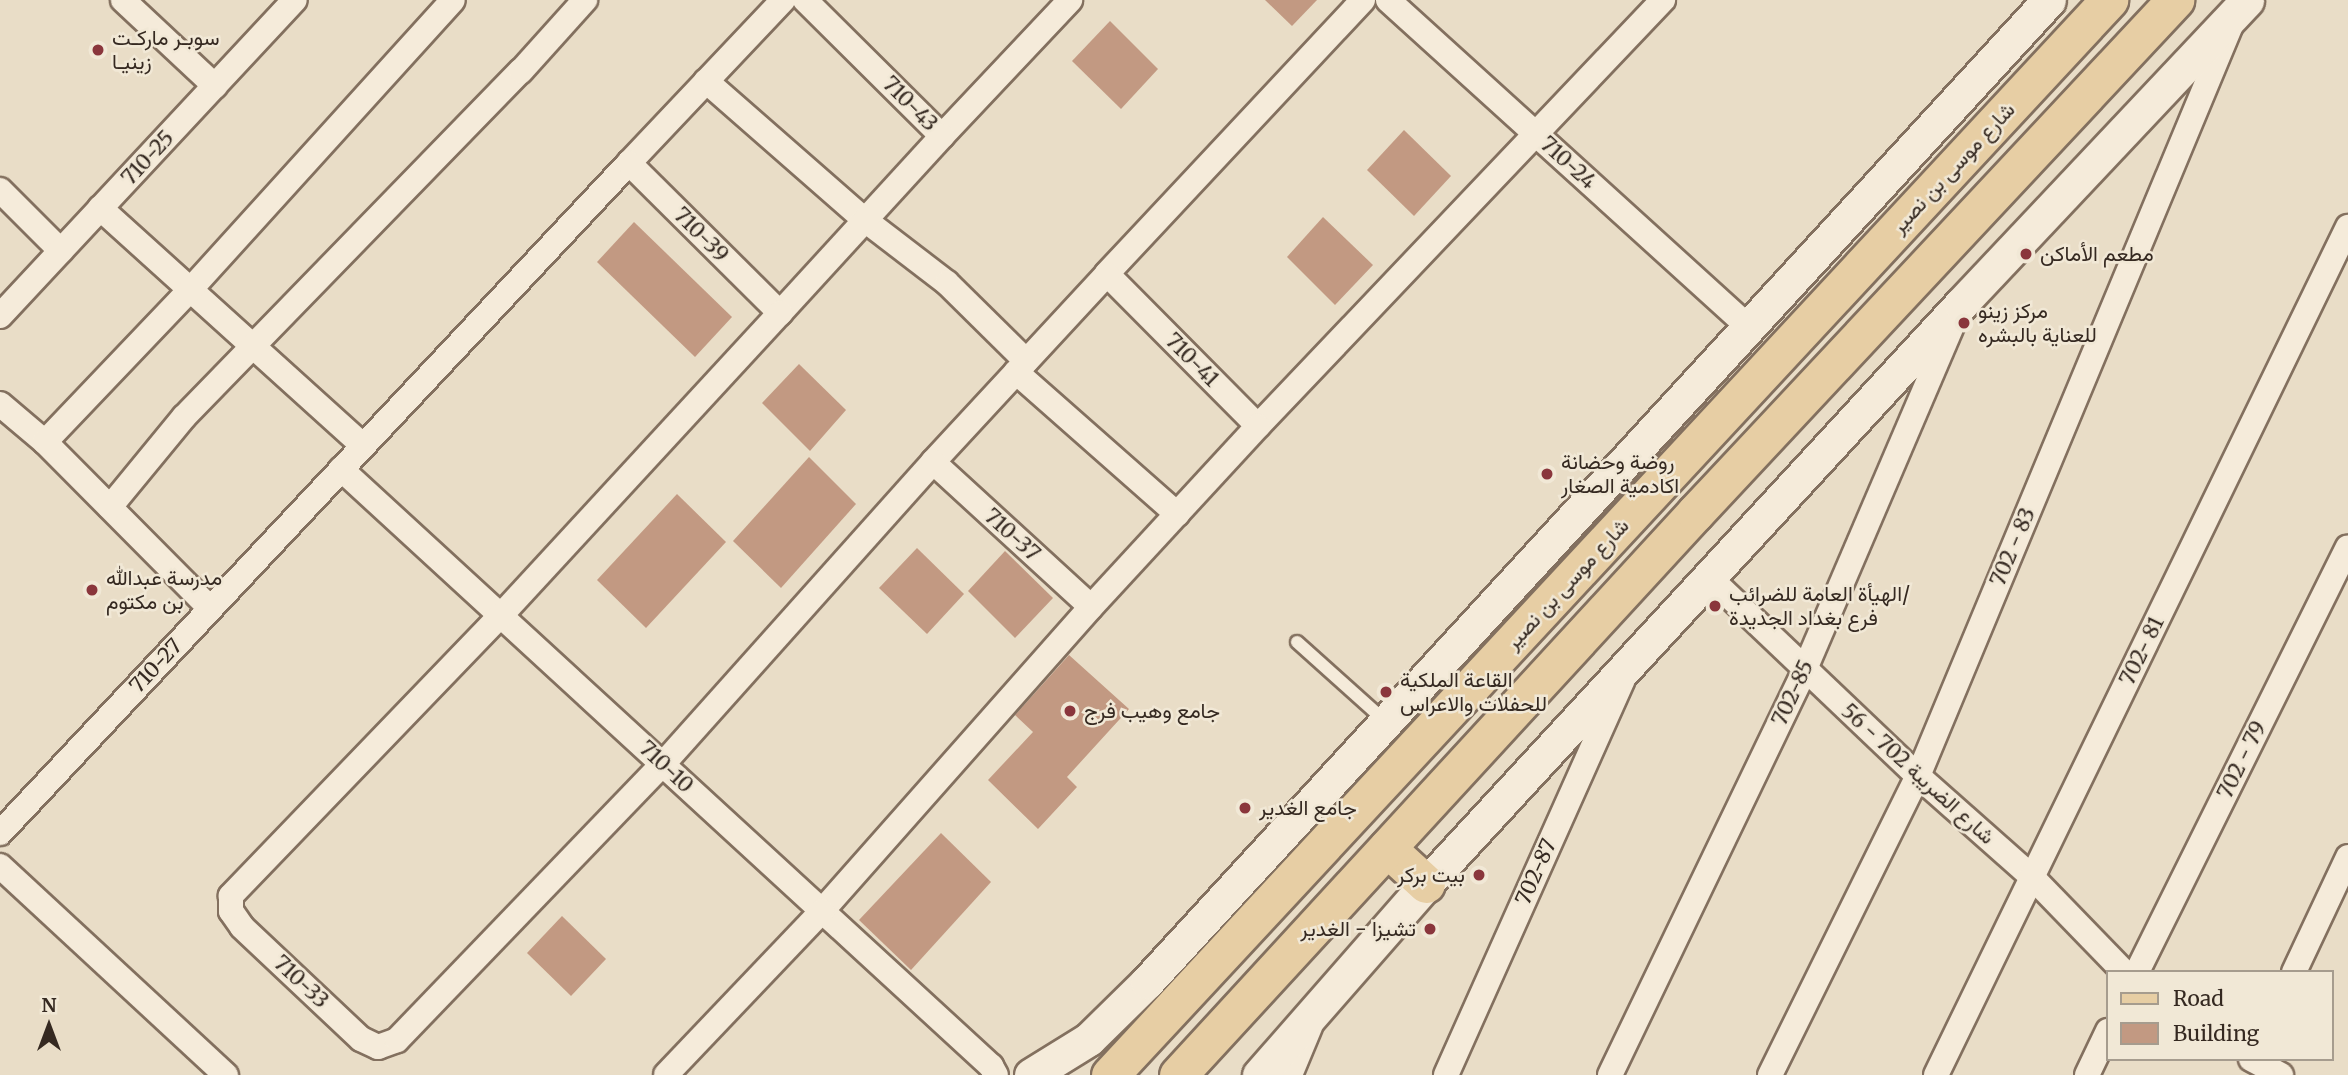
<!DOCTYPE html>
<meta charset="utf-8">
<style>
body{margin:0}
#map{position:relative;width:2348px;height:1075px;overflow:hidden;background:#e9ddc7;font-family:Merriweather,Vazirmatn,serif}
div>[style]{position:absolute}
.building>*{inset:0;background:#c29982}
.roads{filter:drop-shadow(2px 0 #83705f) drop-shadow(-2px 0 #83705f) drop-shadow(0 2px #83705f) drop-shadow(0 -2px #83705f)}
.lane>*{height:12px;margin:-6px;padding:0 6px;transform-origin:6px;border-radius:6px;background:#f5ebda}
.street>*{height:24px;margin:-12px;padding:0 12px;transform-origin:12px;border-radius:12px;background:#f5ebda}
.secondary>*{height:33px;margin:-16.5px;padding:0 16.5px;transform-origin:16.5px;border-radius:16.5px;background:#f5ebda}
.primary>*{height:37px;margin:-18.5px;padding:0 18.5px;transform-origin:18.5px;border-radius:18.5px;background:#e7cea4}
.dots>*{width:19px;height:19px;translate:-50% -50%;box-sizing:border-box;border:4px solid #f1e8d6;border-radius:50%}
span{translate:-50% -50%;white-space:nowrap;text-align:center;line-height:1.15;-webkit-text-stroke:5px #f1e8d6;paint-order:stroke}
.poi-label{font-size:21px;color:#352921}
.left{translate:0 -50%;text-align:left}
.right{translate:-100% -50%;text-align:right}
.street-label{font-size:21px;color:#352921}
.legend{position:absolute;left:2106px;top:970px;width:228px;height:91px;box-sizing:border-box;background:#f1e8d6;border:2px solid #a69c8e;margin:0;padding:9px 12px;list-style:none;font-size:21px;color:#352921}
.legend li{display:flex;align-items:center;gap:14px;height:35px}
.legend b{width:35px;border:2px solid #a69c8e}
.north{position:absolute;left:14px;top:991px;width:70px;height:70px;-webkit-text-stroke:5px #f1e8d6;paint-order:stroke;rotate:0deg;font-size:19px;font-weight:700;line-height:28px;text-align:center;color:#352921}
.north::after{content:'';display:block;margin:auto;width:24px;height:32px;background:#352921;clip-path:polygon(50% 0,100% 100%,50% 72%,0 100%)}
</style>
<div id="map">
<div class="building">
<div style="clip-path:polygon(1265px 0,1317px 0,1292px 26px)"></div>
<div style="clip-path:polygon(1110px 21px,1158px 69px,1121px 109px,1072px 61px)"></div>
<div style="clip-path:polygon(1404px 130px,1451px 176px,1414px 216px,1367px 170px)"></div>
<div style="clip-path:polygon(1323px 217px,1373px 265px,1335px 305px,1287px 257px)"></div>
<div style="clip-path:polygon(634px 222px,732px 317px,695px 357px,597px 262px)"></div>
<div style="clip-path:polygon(799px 364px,846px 410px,810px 451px,762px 403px)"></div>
<div style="clip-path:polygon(809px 457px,856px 504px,781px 588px,733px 541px)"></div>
<div style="clip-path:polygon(677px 494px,726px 542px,646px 628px,597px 580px)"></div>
<div style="clip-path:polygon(917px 548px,964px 594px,927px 634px,879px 588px)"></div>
<div style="clip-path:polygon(1005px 551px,1053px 598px,1015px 638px,968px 591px)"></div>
<div style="clip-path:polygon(1069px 655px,1129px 709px,1067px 777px,1077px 787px,1038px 829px,988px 780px,1033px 732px,1015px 715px)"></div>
<div style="clip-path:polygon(941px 833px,991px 882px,911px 970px,859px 920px)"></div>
<div style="clip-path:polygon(562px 916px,606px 959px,571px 996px,527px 953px)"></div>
</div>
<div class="roads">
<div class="lane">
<div style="left:1297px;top:642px;width:118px;rotate:41.9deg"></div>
</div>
<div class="street">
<div style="left:123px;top:0;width:126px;rotate:43.1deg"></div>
<div style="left:805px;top:0;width:193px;rotate:44.8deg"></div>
<div style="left:942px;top:136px;width:187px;rotate:-46.7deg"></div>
<div style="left:1363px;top:0;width:375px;rotate:133.1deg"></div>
<div style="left:1107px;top:274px;width:214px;rotate:45.2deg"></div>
<div style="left:1258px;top:426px;width:588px;rotate:-46.45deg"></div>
<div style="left:1388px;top:0;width:485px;rotate:42.2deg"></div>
<div style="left:706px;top:81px;width:211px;rotate:41.2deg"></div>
<div style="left:865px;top:220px;width:103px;rotate:37.5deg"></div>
<div style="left:947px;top:283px;width:111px;rotate:44.6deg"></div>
<div style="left:629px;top:163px;width:224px;rotate:-46.6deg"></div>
<div style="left:0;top:190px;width:86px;rotate:45deg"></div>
<div style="left:100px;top:208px;width:355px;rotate:42.1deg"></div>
<div style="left:780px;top:313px;width:240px;rotate:-47.5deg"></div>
<div style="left:0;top:316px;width:432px;rotate:-47deg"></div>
<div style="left:1016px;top:372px;width:215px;rotate:41.4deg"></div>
<div style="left:0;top:404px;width:59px;rotate:40.2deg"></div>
<div style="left:45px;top:442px;width:234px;rotate:45.2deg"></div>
<div style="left:45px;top:442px;width:210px;rotate:-46.4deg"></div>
<div style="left:190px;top:290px;width:391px;rotate:-47.8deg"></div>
<div style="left:933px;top:462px;width:256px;rotate:-47.2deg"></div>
<div style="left:341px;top:469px;width:883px;rotate:42.57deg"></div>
<div style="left:991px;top:1066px;width:10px;rotate:61deg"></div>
<div style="left:110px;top:507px;width:117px;rotate:-50.6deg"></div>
<div style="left:184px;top:417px;width:483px;rotate:-45.8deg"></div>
<div style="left:521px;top:71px;width:96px;rotate:-48deg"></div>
<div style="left:1710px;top:578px;width:287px;rotate:43.6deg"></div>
<div style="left:1918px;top:776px;width:152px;rotate:41.5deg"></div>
<div style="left:2032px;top:877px;width:132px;rotate:45.9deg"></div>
<div style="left:1091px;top:607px;width:246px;rotate:-47.3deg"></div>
<div style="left:0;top:833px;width:919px;rotate:-46.81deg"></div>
<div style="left:629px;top:163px;width:213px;rotate:44.8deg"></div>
<div style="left:780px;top:313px;width:411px;rotate:132.7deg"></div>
<div style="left:501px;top:615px;width:390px;rotate:133.9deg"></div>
<div style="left:231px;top:896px;width:15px;rotate:90deg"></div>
<div style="left:231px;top:911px;width:19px;rotate:55deg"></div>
<div style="left:242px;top:927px;width:163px;rotate:43.3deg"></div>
<div style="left:361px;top:1039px;width:19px;rotate:25deg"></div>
<div style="left:378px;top:1047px;width:20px;rotate:-20deg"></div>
<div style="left:397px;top:1040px;width:383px;rotate:-46.1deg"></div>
<div style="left:663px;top:764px;width:405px;rotate:-48.2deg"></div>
<div style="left:933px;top:462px;width:214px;rotate:42.5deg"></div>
<div style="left:1091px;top:607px;width:406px;rotate:131.5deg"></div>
<div style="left:822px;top:911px;width:226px;rotate:133.6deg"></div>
<div style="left:0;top:866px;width:308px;rotate:42.8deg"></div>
<div style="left:2137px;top:972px;width:474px;rotate:-63.6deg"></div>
<div style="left:2294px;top:972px;width:127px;rotate:-64.8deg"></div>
<div style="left:2251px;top:1059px;width:34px;rotate:28deg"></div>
<div style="left:1290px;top:1075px;width:52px;rotate:-67.4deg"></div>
<div style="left:1446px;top:1075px;width:433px;rotate:-65.9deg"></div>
<div style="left:1610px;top:1075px;width:450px;rotate:-64.3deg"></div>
<div style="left:1805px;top:669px;width:379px;rotate:-66.8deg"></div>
<div style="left:1770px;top:1075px;width:334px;rotate:-63.7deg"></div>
<div style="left:1918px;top:776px;width:814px;rotate:-67.37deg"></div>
<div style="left:1936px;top:1075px;width:943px;rotate:-64.09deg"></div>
<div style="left:2087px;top:1075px;width:49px;rotate:-64.5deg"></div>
</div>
<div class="secondary">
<div style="left:1031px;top:1075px;width:68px;rotate:-31.8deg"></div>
<div style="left:1089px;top:1039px;width:81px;rotate:-44.5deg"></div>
<div style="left:1147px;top:982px;width:1333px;rotate:-47.43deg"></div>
<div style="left:1259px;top:1075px;width:254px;rotate:-48.8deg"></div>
<div style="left:1426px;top:884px;width:789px;rotate:-47.31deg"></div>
<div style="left:1961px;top:304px;width:417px;rotate:-46.7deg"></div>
</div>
<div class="primary">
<div style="left:1387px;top:848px;width:53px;rotate:42.7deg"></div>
<div style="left:1110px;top:1075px;width:1468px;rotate:-47.1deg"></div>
<div style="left:1178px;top:1075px;width:764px;rotate:-47.39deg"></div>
<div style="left:1695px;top:513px;width:703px;rotate:-46.9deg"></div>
</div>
</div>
<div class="dots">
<div style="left:98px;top:50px;background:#8a363c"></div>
<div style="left:2026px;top:254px;background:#8a363c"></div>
<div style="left:1964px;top:323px;background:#8a363c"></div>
<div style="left:1547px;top:474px;background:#8a363c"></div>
<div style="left:92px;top:590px;background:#8a363c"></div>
<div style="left:1715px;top:606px;background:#8a363c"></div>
<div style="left:1386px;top:692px;background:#8a363c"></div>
<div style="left:1070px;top:711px;background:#8a363c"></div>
<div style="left:1245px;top:808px;background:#8a363c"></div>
<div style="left:1479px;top:875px;background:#8a363c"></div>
<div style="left:1430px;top:929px;background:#8a363c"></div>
</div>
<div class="poi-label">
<span class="left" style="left:112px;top:50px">سوبـر ماركـت<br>زينيـا</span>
<span class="left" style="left:2040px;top:254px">مطعم الأماكن</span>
<span class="left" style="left:1978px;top:323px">مركز زينو<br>للعناية بالبشره</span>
<span class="left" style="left:1561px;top:474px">روضة وحضانة<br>اكادمية الصغار</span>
<span class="left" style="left:106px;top:590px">مدرسة عبدالله<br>بن مكتوم</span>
<span class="left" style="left:1729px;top:606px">الهيأة العامة للضرائب/<br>فرع بغداد الجديدة</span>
<span class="left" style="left:1400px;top:692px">القاعة الملكية<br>للحفلات والاعراس</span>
<span class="left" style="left:1084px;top:711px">جامع وهيب فرج</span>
<span class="left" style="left:1259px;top:808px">جامع الغدير</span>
<span class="right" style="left:1465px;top:875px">بيت بركر</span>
<span class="right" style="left:1416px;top:929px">تشيزا - الغدير</span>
</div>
<div class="street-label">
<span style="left:910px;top:104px;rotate:45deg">710-43</span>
<span style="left:148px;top:158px;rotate:-47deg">710-25</span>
<span style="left:1568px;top:163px;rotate:42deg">710-24</span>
<span style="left:1953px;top:168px;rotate:-47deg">شارع موسى بن نصير</span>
<span style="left:701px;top:235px;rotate:45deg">710-39</span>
<span style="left:1192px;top:360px;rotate:45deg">710-41</span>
<span style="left:1012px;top:535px;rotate:42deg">710-37</span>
<span style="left:2013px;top:547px;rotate:-67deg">702 - 83</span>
<span style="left:1567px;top:584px;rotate:-47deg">شارع موسى بن نصير</span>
<span style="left:2142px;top:651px;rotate:-64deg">702- 81</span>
<span style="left:156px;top:666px;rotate:-47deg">710-27</span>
<span style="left:1793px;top:693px;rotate:-65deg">702-85</span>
<span style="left:2242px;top:760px;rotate:-64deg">702 - 79</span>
<span style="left:666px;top:767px;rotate:43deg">710-10</span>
<span style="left:1918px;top:774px;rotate:42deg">شارع الضريبة 702 - 56</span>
<span style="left:1536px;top:872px;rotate:-66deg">702-87</span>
<span style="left:301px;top:982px;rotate:43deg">710-33</span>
</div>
<ul class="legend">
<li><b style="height:9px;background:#e7cea4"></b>Road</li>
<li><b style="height:19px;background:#c29982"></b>Building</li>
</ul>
<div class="north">N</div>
</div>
